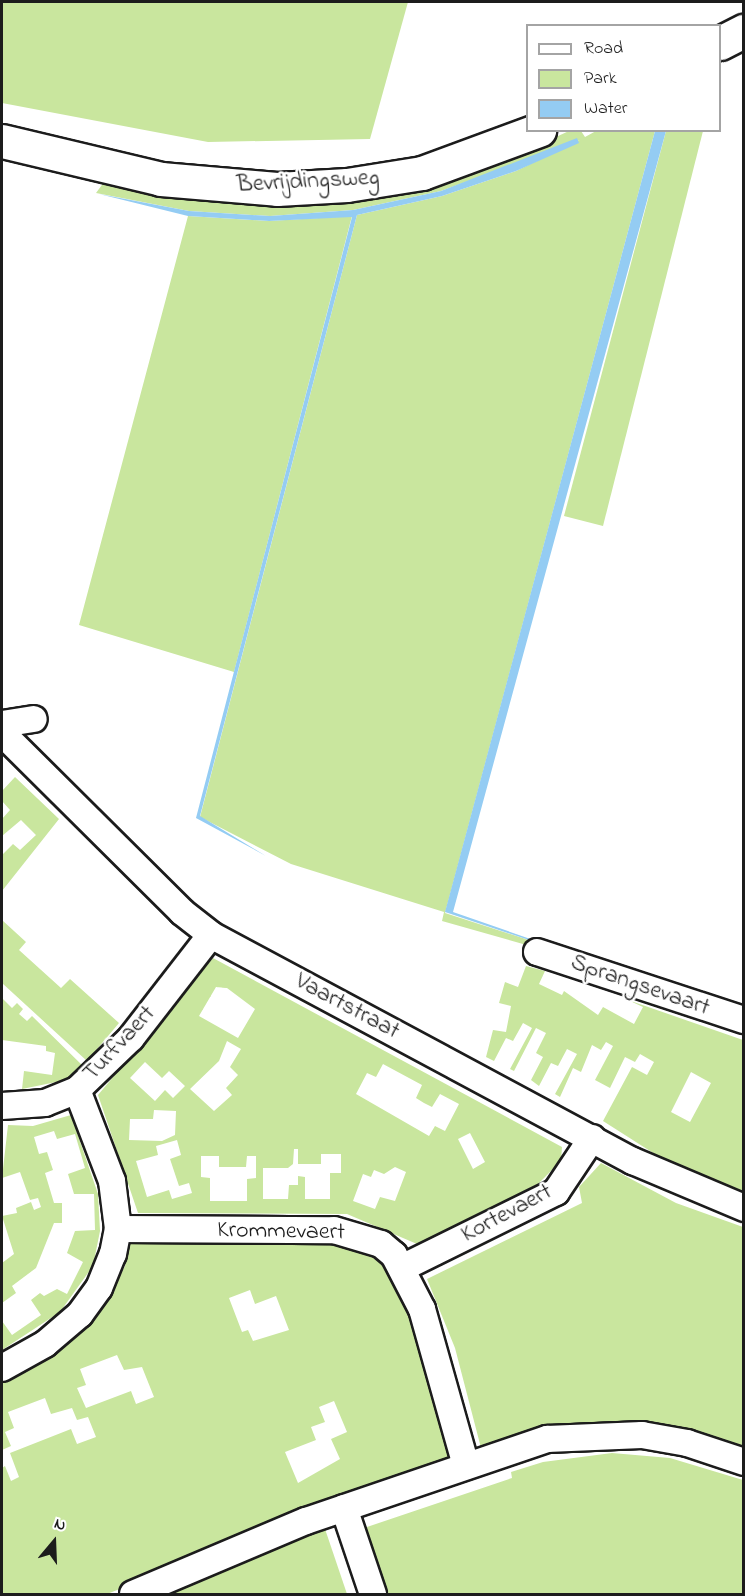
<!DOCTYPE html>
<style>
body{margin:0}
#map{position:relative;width:745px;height:1596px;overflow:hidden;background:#fff;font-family:"Indie Flower",sans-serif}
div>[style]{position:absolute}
.green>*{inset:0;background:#c9e69e}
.water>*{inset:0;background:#94ccf3}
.roads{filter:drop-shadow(2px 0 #1c1c1c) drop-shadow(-2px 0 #1c1c1c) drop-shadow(0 2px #1c1c1c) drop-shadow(0 -2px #1c1c1c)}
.street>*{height:26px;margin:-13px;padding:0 13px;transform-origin:13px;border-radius:13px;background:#fff}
.secondary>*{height:33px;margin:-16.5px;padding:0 16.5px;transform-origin:16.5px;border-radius:16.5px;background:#fff}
span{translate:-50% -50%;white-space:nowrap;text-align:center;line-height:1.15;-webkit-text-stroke:5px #fff;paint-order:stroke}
.street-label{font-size:24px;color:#1c1c1c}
.frame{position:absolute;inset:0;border:3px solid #1c1c1c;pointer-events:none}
.legend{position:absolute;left:526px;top:24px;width:195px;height:108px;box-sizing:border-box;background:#fff;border:2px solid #a4a4a4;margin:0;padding:8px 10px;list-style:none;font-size:18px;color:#1c1c1c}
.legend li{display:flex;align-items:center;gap:12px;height:30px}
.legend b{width:30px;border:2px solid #a4a4a4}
.north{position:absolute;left:24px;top:1512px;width:60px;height:60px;-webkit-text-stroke:4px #fff;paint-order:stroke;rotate:19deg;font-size:16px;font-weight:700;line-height:24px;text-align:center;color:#1c1c1c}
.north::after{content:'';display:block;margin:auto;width:21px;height:27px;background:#1c1c1c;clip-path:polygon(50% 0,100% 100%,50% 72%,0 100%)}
</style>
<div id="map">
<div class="green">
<div style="clip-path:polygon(2px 2px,408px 2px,370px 139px,208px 142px,2px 103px)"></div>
<div style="clip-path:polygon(569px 131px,581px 131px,585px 137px,596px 131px,655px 131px,445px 913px,538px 943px,537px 948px,442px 921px,444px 912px,291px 864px,200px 817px,357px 215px,442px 196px,516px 171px,580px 140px,441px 191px,353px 210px,270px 216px,189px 211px,96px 193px,107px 178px,176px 192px,534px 147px)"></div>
<div style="clip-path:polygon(666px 131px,703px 131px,603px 526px,564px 516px)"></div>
<div style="clip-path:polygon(188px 216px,269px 221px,352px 216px,234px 672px,79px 625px)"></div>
<div style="clip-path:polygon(15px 777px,59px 819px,2px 891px,2px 855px,13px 844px,20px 850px,36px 835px,21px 820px,2px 836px,2px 819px,10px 810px,2px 801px,2px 791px)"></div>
<div style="clip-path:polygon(2px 920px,26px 942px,19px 950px,61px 988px,70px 979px,119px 1023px,87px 1061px,2px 983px)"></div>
<div style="clip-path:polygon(evenodd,213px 958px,562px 1147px,561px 1161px,538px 1184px,417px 1244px,347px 1214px,138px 1213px,98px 1095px,213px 958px,216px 987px,227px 988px,255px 1009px,238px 1038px,199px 1016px,216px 987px,213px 958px,227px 1041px,241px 1049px,230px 1067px,238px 1075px,226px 1088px,232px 1095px,214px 1111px,190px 1089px,219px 1061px,227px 1041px,213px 958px,145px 1062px,162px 1078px,169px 1071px,185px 1086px,173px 1098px,165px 1090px,155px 1101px,130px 1078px,145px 1062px,213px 958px,383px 1064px,422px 1085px,416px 1098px,424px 1103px,432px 1107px,440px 1094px,459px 1104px,445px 1131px,435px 1126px,429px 1136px,356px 1094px,367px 1073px,376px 1077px,383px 1064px,213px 958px,154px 1110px,176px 1111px,175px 1135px,162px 1141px,129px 1140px,130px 1119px,153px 1119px,154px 1110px,213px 958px,470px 1133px,485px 1162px,473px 1169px,458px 1139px,470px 1133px,213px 958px,177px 1140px,181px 1155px,170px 1159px,179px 1186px,189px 1183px,192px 1193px,172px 1199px,169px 1190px,147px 1197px,136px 1161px,158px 1155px,156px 1146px,177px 1140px,213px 958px,294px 1149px,298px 1149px,298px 1164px,321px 1164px,321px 1154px,341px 1154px,341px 1173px,330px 1173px,330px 1199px,305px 1199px,305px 1177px,298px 1176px,298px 1185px,289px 1185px,288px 1199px,263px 1199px,263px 1168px,288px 1168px,293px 1164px,294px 1149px,213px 958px,201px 1156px,219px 1156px,219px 1167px,246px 1167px,247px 1156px,256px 1156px,256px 1178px,247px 1179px,247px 1201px,210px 1201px,210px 1178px,201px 1177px,201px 1156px,213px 958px,395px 1167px,406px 1172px,395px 1201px,380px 1197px,375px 1209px,353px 1201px,363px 1174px,371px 1177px,374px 1170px,384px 1174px,395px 1167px)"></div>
<div style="clip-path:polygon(evenodd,526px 966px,545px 971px,539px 984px,562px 995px,564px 991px,598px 1015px,603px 1007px,634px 1024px,643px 1007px,628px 1000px,743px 1040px,743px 1196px,672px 1165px,603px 1121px,632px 1067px,647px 1075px,654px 1062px,640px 1054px,635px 1062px,625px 1057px,610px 1088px,595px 1080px,613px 1046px,606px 1042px,601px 1050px,592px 1045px,581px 1072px,573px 1068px,560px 1097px,555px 1094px,577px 1054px,567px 1049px,558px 1066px,551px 1063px,539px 1086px,531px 1080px,543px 1057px,536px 1053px,546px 1033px,536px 1028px,514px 1071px,510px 1069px,532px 1028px,523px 1023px,513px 1041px,506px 1038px,494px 1061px,486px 1057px,493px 1030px,506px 1032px,511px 1006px,499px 1003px,505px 982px,518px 987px,526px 966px,691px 1072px,711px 1083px,690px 1122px,671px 1112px,691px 1072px)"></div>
<div style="clip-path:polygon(2px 998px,12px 1008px,17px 1003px,23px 1009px,19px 1014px,27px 1021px,32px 1016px,84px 1067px,66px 1080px,22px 1089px,24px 1071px,52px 1075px,55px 1053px,46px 1051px,46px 1046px,2px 1040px)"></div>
<div style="clip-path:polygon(71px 1115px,98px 1194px,100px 1231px,93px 1266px,60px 1312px,2px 1350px,2px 1321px,12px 1335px,41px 1315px,31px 1300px,40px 1293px,44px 1296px,57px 1289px,67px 1294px,83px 1262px,67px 1253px,75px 1231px,95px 1230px,94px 1194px,74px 1194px,68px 1174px,85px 1168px,75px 1134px,57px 1139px,54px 1131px,34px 1137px,39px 1154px,47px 1152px,53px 1170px,45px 1173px,54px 1203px,62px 1203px,62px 1223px,54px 1223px,36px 1268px,12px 1286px,16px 1293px,2px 1303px,2px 1263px,14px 1254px,2px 1216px,17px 1213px,16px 1208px,31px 1202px,34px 1210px,41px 1207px,38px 1198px,30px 1200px,20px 1172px,2px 1178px,8px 1125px,33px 1126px)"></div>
<div style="clip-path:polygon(601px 1163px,676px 1203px,743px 1227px,743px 1451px,572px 1427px,481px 1448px,455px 1348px,427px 1279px,582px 1203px,579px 1187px)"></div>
<div style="clip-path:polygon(evenodd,343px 1240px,374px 1254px,396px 1274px,427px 1354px,454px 1457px,107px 1594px,2px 1594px,2px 1468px,5px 1466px,11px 1481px,19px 1477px,10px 1453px,71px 1429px,77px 1444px,96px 1437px,88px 1417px,77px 1420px,72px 1408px,51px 1414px,45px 1398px,8px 1412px,14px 1428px,5px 1432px,11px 1446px,2px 1450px,2px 1376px,110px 1294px,125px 1266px,128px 1242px,343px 1240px,250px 1290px,255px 1304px,276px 1296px,289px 1330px,253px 1341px,248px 1330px,242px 1332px,229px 1298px,250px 1290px,343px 1240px,117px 1355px,124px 1370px,142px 1367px,154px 1397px,136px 1404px,131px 1391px,86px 1408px,77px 1388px,86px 1385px,80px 1369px,117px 1355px,343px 1240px,334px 1401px,347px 1432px,331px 1439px,340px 1459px,298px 1483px,285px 1452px,316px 1440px,311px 1427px,325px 1422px,319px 1407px,334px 1401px)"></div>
<div style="clip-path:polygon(612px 1453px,670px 1458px,743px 1480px,743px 1594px,388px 1594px,364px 1528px,512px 1478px,511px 1472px,543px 1462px)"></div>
<div style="clip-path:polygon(324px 1526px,347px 1594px,160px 1594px)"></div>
</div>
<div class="water">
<div style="clip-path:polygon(655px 131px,666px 131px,453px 912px,542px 943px,538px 943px,445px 912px)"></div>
<div style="clip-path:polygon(577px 138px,579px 143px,516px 171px,442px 196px,357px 215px,200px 816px,266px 856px,196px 818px,352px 217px,269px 221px,188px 216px,99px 194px,189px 211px,270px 216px,353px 210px,441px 191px)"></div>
</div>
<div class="roads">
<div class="street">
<div style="left:2px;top:724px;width:32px;rotate:-9deg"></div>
<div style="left:2px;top:733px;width:254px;rotate:44.8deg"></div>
<div style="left:182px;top:912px;width:37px;rotate:38deg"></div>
<div style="left:211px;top:935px;width:479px;rotate:28.2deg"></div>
<div style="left:633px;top:1161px;width:121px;rotate:22.9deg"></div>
<div style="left:537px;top:952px;width:218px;rotate:18.2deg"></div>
<div style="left:2px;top:1106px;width:43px;rotate:-4deg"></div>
<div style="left:45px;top:1103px;width:35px;rotate:-22deg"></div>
<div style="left:77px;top:1090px;width:75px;rotate:-43.9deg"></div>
<div style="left:131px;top:1038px;width:130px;rotate:-52.2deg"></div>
<div style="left:118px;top:1229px;width:216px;rotate:0.3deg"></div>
<div style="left:334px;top:1230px;width:49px;rotate:16.6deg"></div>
<div style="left:381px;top:1244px;width:17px;rotate:40deg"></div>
<div style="left:394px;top:1255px;width:61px;rotate:62.6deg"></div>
<div style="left:422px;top:1309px;width:163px;rotate:74.3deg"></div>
<div style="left:402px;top:1268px;width:172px;rotate:-26.3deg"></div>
<div style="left:556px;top:1192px;width:65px;rotate:-56.3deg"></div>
<div style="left:2px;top:1368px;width:49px;rotate:-29.2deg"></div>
<div style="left:45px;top:1344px;width:46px;rotate:-40.6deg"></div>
<div style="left:80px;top:1314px;width:32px;rotate:-54deg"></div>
<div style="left:99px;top:1288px;width:37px;rotate:-68deg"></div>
<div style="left:113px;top:1254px;width:25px;rotate:-79deg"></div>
<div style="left:118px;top:1229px;width:48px;rotate:-97.1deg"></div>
<div style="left:112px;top:1181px;width:97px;rotate:-111deg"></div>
<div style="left:344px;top:1508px;width:91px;rotate:71.4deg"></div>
<div style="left:133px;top:1594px;width:188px;rotate:-22.9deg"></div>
<div style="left:306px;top:1521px;width:255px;rotate:-18.8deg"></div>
<div style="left:547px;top:1439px;width:95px;rotate:-2.4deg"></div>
<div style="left:642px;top:1435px;width:46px;rotate:10.1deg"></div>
<div style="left:687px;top:1443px;width:60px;rotate:18.4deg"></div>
</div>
<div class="secondary">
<div style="left:720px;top:43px;width:27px;rotate:-27deg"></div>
<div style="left:2px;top:141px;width:163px;rotate:13.4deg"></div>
<div style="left:161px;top:179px;width:116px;rotate:4.9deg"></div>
<div style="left:277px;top:189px;width:70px;rotate:-3.3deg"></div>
<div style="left:347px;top:185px;width:76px;rotate:-9.1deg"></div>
<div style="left:422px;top:173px;width:125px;rotate:-20.2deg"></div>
</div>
</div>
<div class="street-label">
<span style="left:308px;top:182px;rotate:-3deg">Bevrijdingsweg</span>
<span style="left:640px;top:986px;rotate:19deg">Sprangsevaart</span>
<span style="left:347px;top:1007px;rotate:28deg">Vaartstraat</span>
<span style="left:120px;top:1044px;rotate:-47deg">Turfvaert</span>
<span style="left:507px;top:1214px;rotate:-28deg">Kortevaert</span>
<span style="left:281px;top:1232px;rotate:1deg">Krommevaert</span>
</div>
<div class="frame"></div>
<ul class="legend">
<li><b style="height:8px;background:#fff"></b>Road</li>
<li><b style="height:16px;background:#c9e69e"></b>Park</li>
<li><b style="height:16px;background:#94ccf3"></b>Water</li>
</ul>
<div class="north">N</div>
</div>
